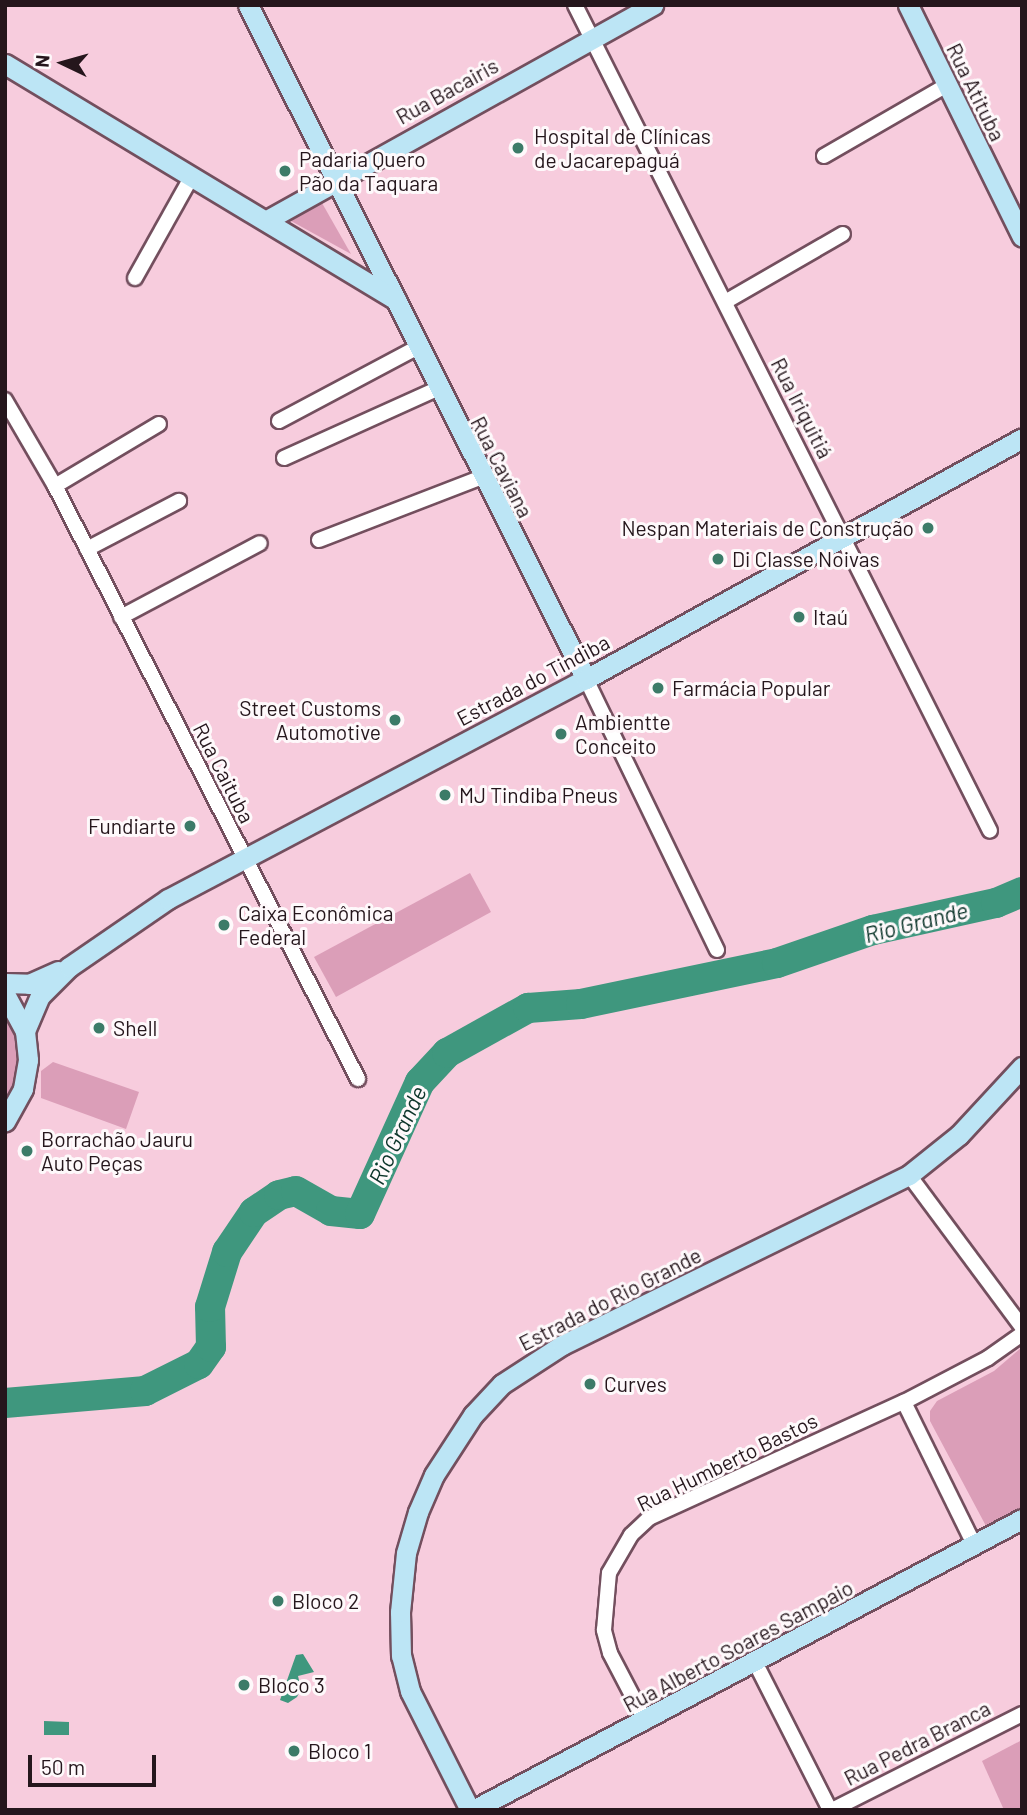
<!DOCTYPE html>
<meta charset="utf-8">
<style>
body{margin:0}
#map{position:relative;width:1027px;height:1815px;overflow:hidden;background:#f7ccdd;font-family:Barlow,sans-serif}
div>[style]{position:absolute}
.green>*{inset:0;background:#db9eb8}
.water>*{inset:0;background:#3f977e}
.river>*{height:30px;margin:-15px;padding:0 15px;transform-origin:15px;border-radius:15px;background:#3f977e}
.roads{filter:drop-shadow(2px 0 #734f5e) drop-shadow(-2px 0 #734f5e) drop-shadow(0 2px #734f5e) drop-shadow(0 -2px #734f5e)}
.street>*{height:14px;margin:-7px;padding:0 7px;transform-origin:7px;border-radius:7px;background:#fff}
.secondary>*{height:19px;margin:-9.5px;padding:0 9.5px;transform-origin:9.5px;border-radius:9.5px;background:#bce5f5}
.dots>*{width:19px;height:19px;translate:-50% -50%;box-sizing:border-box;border:4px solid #fef9fb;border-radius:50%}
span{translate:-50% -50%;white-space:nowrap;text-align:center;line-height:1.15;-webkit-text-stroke:6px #fef9fb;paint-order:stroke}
.street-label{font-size:21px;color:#25161c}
.poi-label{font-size:21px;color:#25161c}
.left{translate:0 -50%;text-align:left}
.right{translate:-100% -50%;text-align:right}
.water-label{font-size:23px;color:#0c352a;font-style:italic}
.frame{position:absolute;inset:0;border:7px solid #25161c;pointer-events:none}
.north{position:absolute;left:28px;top:28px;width:70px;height:70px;-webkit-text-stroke:5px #fef9fb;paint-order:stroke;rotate:275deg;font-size:19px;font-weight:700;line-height:28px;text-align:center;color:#25161c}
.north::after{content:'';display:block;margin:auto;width:24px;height:32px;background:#25161c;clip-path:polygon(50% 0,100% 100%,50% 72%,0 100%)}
.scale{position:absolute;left:28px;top:1755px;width:128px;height:32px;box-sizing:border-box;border:4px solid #25161c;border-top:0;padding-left:9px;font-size:21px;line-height:24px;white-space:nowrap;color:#25161c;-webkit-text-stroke:5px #fef9fb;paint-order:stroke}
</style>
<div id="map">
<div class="green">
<div style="clip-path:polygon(322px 203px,351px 254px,291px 221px)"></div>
<div style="clip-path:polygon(470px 873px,491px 912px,336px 997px,314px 957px)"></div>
<div style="clip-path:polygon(5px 1006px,20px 1043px,20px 1070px,5px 1105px)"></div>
<div style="clip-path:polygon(53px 1062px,139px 1092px,126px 1129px,41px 1098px,41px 1071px)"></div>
<div style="clip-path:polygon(1022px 1347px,1022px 1512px,997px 1525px,986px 1526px,930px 1421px,930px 1411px,937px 1401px,994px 1371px)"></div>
<div style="clip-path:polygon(1022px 1740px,1022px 1810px,1004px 1810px,982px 1761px)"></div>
</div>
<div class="water">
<div style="clip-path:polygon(303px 1654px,314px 1672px,298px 1676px,301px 1689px,297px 1697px,288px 1703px,280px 1700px,296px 1655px)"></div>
<div style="clip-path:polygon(44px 1721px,69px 1722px,69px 1735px,44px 1735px)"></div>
</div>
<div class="river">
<div style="left:5px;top:1403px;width:141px;rotate:-4.9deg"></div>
<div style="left:145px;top:1391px;width:60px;rotate:-26.6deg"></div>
<div style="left:199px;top:1364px;width:21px;rotate:-55deg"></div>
<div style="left:211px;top:1347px;width:40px;rotate:-91.4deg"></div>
<div style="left:210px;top:1307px;width:58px;rotate:-72.8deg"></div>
<div style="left:227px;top:1252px;width:48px;rotate:-56deg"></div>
<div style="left:254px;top:1212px;width:30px;rotate:-34deg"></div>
<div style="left:279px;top:1195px;width:17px;rotate:-13deg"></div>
<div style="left:296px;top:1191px;width:40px;rotate:29.7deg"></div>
<div style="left:331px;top:1211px;width:29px;rotate:6deg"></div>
<div style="left:360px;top:1214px;width:145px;rotate:-65.6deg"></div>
<div style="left:420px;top:1082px;width:40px;rotate:-47deg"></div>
<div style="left:447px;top:1053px;width:93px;rotate:-29.1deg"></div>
<div style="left:528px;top:1008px;width:53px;rotate:-4.3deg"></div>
<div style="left:581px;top:1004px;width:200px;rotate:-11.8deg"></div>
<div style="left:777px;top:963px;width:102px;rotate:-19deg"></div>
<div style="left:873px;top:930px;width:126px;rotate:-12.4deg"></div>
<div style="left:996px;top:903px;width:28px;rotate:-23deg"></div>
</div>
<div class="roads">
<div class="street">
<div style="left:575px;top:5px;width:924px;rotate:63.32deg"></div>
<div style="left:824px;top:156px;width:142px;rotate:-30deg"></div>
<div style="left:135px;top:278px;width:117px;rotate:-60.8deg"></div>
<div style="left:725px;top:302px;width:136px;rotate:-30deg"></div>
<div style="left:5px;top:400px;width:99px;rotate:59.8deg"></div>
<div style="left:55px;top:486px;width:666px;rotate:62.93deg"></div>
<div style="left:279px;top:421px;width:157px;rotate:-28deg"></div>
<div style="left:284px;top:458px;width:168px;rotate:-24.3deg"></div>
<div style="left:55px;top:486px;width:121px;rotate:-30.8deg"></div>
<div style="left:319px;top:540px;width:175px;rotate:-21.1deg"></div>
<div style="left:87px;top:549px;width:104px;rotate:-27.6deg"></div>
<div style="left:121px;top:617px;width:157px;rotate:-28deg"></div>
<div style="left:586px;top:679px;width:301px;rotate:64.2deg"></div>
<div style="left:909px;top:1175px;width:189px;rotate:53.4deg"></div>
<div style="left:904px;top:1402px;width:158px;rotate:63.8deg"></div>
<div style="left:756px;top:1664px;width:164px;rotate:63.1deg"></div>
<div style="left:646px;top:1722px;width:78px;rotate:-117.6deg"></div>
<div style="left:610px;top:1653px;width:24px;rotate:-105deg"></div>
<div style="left:604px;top:1630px;width:57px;rotate:-85deg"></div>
<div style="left:609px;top:1573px;width:44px;rotate:-59.9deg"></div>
<div style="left:631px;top:1535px;width:25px;rotate:-43deg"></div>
<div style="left:649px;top:1518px;width:280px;rotate:-24.5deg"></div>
<div style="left:904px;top:1402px;width:95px;rotate:-27.6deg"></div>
<div style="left:988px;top:1358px;width:42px;rotate:-35.2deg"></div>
<div style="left:832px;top:1810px;width:213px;rotate:-26.8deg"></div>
</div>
<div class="secondary">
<div style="left:248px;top:5px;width:754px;rotate:63.37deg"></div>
<div style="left:908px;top:5px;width:258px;rotate:63.8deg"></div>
<div style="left:5px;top:64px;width:457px;rotate:31.1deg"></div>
<div style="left:267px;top:220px;width:442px;rotate:-29.1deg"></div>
<div style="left:5px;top:983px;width:24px;rotate:2deg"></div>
<div style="left:29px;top:984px;width:32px;rotate:-24deg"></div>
<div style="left:5px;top:994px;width:42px;rotate:61.6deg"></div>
<div style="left:25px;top:1031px;width:29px;rotate:84deg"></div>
<div style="left:28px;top:1060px;width:29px;rotate:100deg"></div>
<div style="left:23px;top:1089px;width:37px;rotate:119deg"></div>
<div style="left:25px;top:1031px;width:38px;rotate:-67deg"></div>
<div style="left:40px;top:996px;width:41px;rotate:-45deg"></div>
<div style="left:69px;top:967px;width:120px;rotate:-34.5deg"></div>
<div style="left:168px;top:899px;width:472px;rotate:-27.8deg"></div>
<div style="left:586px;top:679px;width:498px;rotate:-28.9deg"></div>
<div style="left:470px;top:1810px;width:133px;rotate:-116.8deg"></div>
<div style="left:410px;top:1691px;width:36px;rotate:-104deg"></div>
<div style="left:401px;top:1656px;width:44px;rotate:-91.3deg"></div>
<div style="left:400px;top:1612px;width:59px;rotate:-84.2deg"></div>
<div style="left:406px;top:1553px;width:43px;rotate:-73.7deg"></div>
<div style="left:418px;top:1512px;width:40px;rotate:-66.6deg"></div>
<div style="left:434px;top:1475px;width:72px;rotate:-57deg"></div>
<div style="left:473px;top:1415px;width:42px;rotate:-46.9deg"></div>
<div style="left:502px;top:1384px;width:72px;rotate:-33deg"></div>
<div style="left:562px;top:1345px;width:386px;rotate:-26.1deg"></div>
<div style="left:909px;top:1175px;width:64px;rotate:-38.7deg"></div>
<div style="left:959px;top:1135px;width:93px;rotate:-47.2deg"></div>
<div style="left:473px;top:1810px;width:621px;rotate:-27.93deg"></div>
</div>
</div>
<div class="dots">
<div style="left:518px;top:148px;background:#3c7b68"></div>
<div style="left:285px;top:171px;background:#3c7b68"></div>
<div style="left:928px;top:528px;background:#3c7b68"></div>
<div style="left:718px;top:559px;background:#3c7b68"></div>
<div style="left:799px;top:617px;background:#3c7b68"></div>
<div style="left:658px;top:688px;background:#3c7b68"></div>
<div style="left:395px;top:720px;background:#3c7b68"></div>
<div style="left:561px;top:734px;background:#3c7b68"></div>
<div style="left:445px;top:795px;background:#3c7b68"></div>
<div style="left:190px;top:826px;background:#3c7b68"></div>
<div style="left:224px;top:925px;background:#3c7b68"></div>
<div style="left:99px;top:1028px;background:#3c7b68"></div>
<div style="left:27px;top:1151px;background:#3c7b68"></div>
<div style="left:590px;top:1384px;background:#3c7b68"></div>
<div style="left:278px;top:1601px;background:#3c7b68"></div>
<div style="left:244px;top:1685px;background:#3c7b68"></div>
<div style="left:294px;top:1751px;background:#3c7b68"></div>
</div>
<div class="street-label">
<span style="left:447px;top:91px;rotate:-29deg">Rua Bacairis</span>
<span style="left:976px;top:92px;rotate:64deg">Rua Atituba</span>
<span style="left:802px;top:408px;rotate:63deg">Rua Iriquitiá</span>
<span style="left:502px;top:467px;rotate:63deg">Rua Caviana</span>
<span style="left:533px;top:680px;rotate:-28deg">Estrada do Tindiba</span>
<span style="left:224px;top:773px;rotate:63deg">Rua Caituba</span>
<span style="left:610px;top:1299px;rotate:-27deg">Estrada do Rio Grande</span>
<span style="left:727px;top:1462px;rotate:-26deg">Rua Humberto Bastos</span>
<span style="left:738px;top:1646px;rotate:-28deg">Rua Alberto Soares Sampaio</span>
<span style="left:917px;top:1743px;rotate:-27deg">Rua Pedra Branca</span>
</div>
<div class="poi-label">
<span class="left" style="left:534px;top:148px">Hospital de Clínicas<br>de Jacarepaguá</span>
<span class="left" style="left:299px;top:171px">Padaria Quero<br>Pão da Taquara</span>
<span class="right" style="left:914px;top:528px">Nespan Materiais de Construção</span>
<span class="left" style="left:732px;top:559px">Di Classe Noivas</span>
<span class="left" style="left:813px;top:617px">Itaú</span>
<span class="left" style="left:672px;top:688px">Farmácia Popular</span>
<span class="right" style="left:381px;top:720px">Street Customs<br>Automotive</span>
<span class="left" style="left:575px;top:734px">Ambientte<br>Conceito</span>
<span class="left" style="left:459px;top:795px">MJ Tindiba Pneus</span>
<span class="right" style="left:176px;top:826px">Fundiarte</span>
<span class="left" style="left:238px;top:925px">Caixa Econômica<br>Federal</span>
<span class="left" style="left:113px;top:1028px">Shell</span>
<span class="left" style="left:41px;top:1151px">Borrachão Jauru<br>Auto Peças</span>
<span class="left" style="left:604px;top:1384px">Curves</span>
<span class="left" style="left:292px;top:1601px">Bloco 2</span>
<span class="left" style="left:258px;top:1685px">Bloco 3</span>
<span class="left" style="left:308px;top:1751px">Bloco 1</span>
</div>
<div class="water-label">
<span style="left:916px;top:922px;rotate:-14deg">Rio Grande</span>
<span style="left:397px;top:1135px;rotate:-65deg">Rio Grande</span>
</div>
<div class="frame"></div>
<div class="north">N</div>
<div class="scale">50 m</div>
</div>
